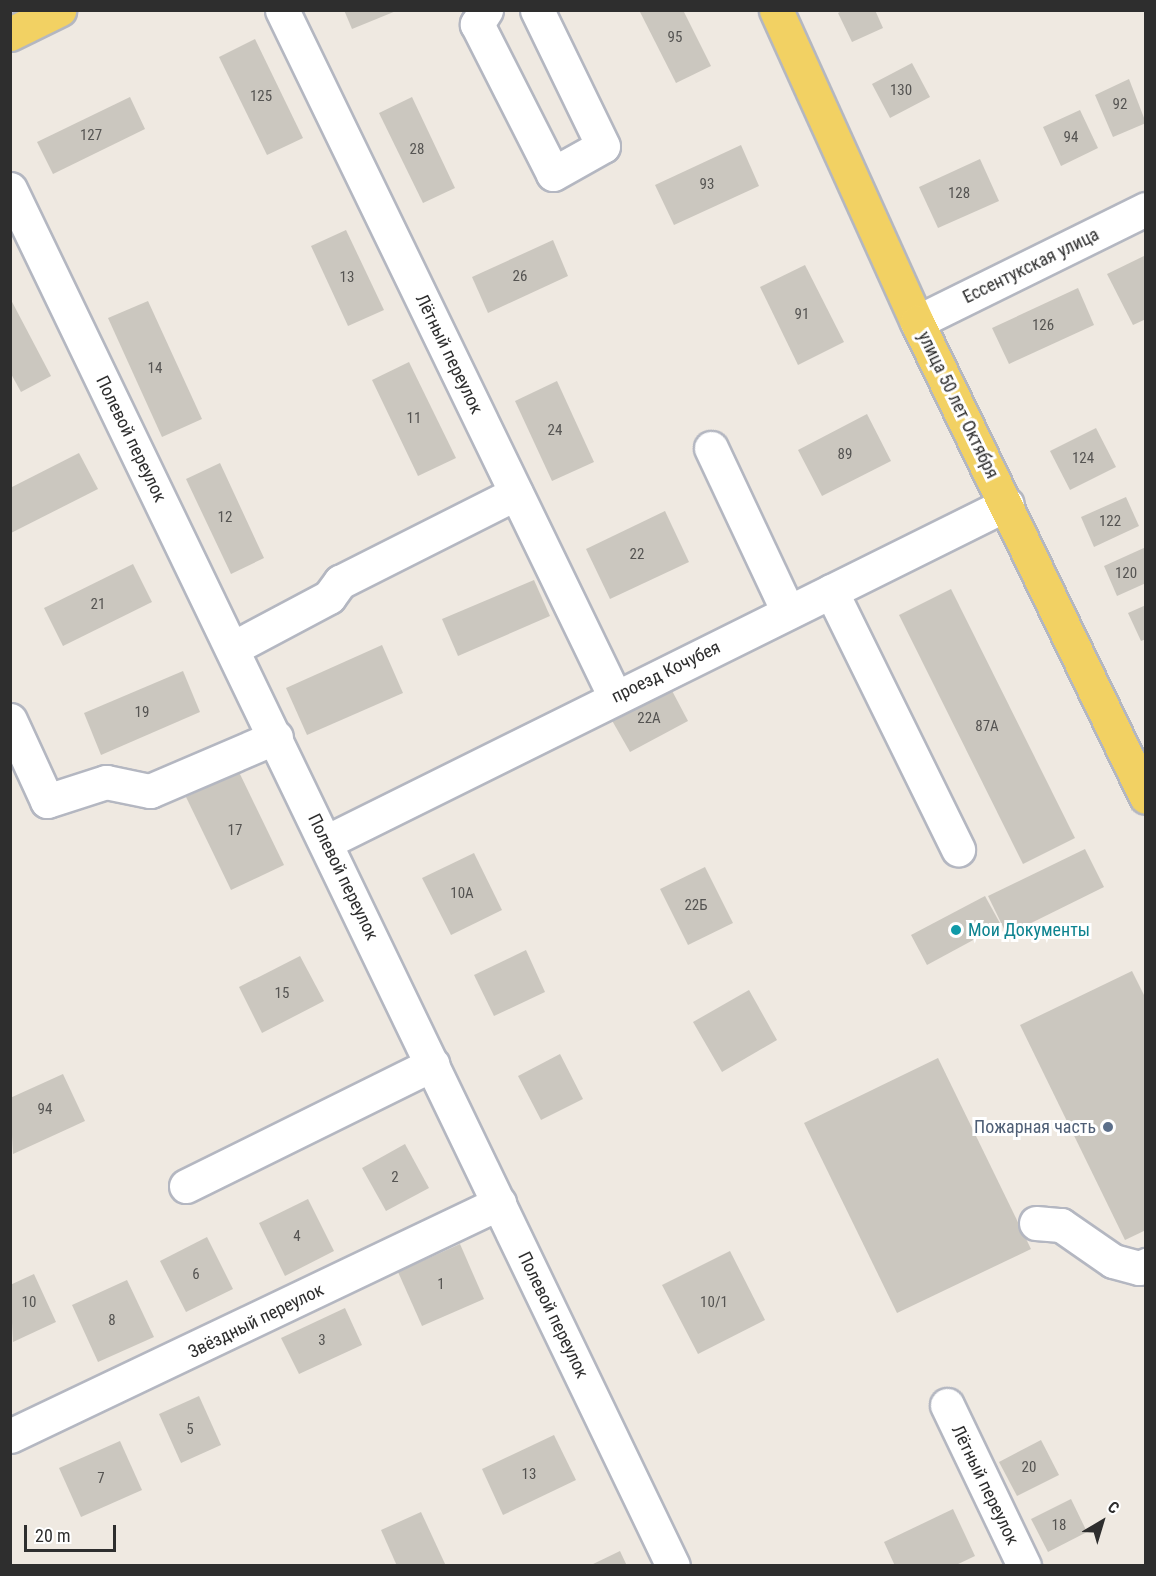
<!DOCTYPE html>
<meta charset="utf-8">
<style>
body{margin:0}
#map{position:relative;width:1156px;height:1576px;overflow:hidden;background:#efe9e1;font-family:"Roboto Condensed",sans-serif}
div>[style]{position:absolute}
.building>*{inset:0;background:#cbc7bf}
.roads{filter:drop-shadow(2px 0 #b4b7c1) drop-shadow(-2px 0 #b4b7c1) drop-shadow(0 2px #b4b7c1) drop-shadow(0 -2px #b4b7c1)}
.minor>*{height:33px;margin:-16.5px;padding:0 16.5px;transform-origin:16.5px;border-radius:16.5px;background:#fff}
.major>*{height:33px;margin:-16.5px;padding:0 16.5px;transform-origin:16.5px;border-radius:16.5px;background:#f2d163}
.dots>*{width:16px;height:16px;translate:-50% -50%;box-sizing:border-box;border:3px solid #fff;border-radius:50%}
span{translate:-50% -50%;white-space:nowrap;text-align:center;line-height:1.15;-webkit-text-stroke:6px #fff;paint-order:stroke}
.number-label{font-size:15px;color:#555452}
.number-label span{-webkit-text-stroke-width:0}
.street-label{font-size:18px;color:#2e2e2e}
.culture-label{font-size:18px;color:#0d838f}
.left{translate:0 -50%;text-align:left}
.service-label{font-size:18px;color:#4e5e75}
.right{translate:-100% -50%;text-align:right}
.frame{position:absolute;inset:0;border:12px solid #2e2e2e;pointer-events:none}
.north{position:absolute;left:1072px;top:1492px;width:60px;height:60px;-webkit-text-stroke:4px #fff;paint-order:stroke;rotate:38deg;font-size:16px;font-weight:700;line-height:24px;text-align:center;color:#2e2e2e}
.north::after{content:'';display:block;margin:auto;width:21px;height:27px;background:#2e2e2e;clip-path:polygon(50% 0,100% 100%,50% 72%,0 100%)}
.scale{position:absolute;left:24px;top:1525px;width:92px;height:27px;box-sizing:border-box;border:3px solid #2e2e2e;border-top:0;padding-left:8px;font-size:18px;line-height:21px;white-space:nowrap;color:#2e2e2e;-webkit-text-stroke:4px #fff;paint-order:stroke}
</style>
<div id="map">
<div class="building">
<div style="clip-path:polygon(344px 10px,396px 10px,396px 11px,352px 29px)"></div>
<div style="clip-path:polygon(639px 10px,683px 10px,711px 66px,676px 83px)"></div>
<div style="clip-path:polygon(844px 10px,875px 10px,883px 28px,852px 42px,838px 13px)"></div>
<div style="clip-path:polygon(255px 39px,303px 138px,267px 155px,219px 57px)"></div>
<div style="clip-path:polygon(912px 63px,930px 97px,890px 118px,872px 84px)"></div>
<div style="clip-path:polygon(1129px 79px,1146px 123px,1113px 137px,1095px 95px)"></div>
<div style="clip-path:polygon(130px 97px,145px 129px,53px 174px,37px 142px)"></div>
<div style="clip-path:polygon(412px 97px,455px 188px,423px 203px,379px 113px)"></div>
<div style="clip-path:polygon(1080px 110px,1098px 148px,1061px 166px,1043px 127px)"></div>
<div style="clip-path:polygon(741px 145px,759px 186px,674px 225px,655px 185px)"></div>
<div style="clip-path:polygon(980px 159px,999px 201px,938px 228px,919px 187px)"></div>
<div style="clip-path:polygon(346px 230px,384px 310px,348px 326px,311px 246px)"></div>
<div style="clip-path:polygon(553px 240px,568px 276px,488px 313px,472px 277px)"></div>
<div style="clip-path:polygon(1146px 255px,1146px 319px,1133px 325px,1107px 274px)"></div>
<div style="clip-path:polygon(805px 265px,844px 342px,798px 365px,760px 287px)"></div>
<div style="clip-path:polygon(1078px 288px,1094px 325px,1009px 364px,992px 328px)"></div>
<div style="clip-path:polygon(10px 298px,51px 376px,21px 392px,10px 372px)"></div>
<div style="clip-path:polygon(148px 301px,202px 419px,162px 437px,108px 318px)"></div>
<div style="clip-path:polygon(409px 362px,456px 458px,418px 476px,372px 380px)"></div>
<div style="clip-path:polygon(557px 381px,594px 462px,552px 481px,515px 401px)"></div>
<div style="clip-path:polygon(867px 414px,891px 461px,822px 496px,798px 450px)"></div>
<div style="clip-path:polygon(1096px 428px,1116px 467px,1070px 490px,1050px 451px)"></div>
<div style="clip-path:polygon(79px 453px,98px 489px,11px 533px,10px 488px)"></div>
<div style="clip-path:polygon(220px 463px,264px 558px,231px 574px,186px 479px)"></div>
<div style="clip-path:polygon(1126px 497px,1139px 526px,1094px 547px,1081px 517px)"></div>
<div style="clip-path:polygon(665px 511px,689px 562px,610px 599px,586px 549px)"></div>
<div style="clip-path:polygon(1146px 547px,1146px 583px,1117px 596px,1104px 566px)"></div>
<div style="clip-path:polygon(133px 564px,152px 602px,63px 646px,44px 608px)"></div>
<div style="clip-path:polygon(534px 580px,550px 616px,458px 656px,442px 619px)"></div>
<div style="clip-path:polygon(951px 589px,1075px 838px,1023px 864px,899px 615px)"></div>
<div style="clip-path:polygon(1146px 605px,1146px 639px,1141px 641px,1128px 613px)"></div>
<div style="clip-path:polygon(382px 645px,403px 693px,307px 735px,286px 688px)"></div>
<div style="clip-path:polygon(183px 671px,200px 712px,101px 755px,84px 713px)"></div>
<div style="clip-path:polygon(669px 685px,688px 721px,630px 752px,610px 717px)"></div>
<div style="clip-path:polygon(239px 772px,284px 865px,231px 890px,186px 797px)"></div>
<div style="clip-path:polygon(1085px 849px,1104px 887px,1007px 935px,988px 896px)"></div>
<div style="clip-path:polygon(474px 853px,502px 910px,451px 935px,422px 878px)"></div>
<div style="clip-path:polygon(705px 867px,733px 923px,688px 945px,660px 889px)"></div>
<div style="clip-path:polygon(985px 896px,1001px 925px,927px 965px,911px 935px)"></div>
<div style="clip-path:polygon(526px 950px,545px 992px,494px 1016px,474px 975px)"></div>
<div style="clip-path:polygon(300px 956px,324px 1001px,262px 1033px,239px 987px)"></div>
<div style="clip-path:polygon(1132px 971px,1146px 999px,1146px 1230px,1125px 1240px,1020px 1025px)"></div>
<div style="clip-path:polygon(749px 990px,777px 1040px,722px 1072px,693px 1022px)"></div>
<div style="clip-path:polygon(560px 1054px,583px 1099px,541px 1120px,518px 1076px)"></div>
<div style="clip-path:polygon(938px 1058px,1031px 1249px,897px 1313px,804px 1123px)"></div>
<div style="clip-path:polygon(63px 1074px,85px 1121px,13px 1154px,10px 1098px)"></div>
<div style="clip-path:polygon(405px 1144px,429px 1188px,386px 1211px,362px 1168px)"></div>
<div style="clip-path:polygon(308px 1199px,334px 1251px,285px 1276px,259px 1223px)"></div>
<div style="clip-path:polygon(207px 1237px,233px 1289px,186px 1312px,160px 1261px)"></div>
<div style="clip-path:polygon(460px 1244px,484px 1299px,422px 1326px,398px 1272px)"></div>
<div style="clip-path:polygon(730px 1251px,765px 1320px,698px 1354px,662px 1285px)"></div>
<div style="clip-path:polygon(34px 1274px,56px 1322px,13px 1342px,10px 1285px)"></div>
<div style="clip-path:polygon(127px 1280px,154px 1337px,98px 1362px,72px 1305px)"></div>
<div style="clip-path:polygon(345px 1308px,362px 1345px,299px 1374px,281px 1338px)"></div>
<div style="clip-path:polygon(199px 1396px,221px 1445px,181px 1463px,159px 1414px)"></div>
<div style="clip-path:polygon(554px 1435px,576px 1480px,503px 1515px,482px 1469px)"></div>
<div style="clip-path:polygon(1041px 1440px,1059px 1475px,1017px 1496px,999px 1462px)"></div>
<div style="clip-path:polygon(120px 1441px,142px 1490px,81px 1517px,59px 1468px)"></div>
<div style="clip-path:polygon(1071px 1499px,1087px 1532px,1048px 1552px,1031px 1519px)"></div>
<div style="clip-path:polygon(953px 1509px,975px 1556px,954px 1566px,895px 1566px,884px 1542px)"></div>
<div style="clip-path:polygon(421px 1512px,446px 1566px,397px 1566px,381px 1530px)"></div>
<div style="clip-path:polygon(620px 1551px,627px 1566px,589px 1566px)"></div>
</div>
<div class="roads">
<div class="minor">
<div style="left:282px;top:10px;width:763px;rotate:64.14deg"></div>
<div style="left:486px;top:10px;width:17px;rotate:123deg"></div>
<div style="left:477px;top:24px;width:168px;rotate:63.1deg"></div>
<div style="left:553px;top:174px;width:57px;rotate:-29.2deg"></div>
<div style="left:603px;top:146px;width:151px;rotate:-115.9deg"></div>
<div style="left:10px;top:189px;width:1528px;rotate:64.29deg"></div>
<div style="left:917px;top:322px;width:255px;rotate:-26.3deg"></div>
<div style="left:711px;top:448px;width:181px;rotate:64.8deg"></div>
<div style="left:831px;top:591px;width:288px;rotate:63.8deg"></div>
<div style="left:233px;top:648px;width:109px;rotate:-28deg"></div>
<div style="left:329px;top:597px;width:19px;rotate:-54deg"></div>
<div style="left:340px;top:582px;width:197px;rotate:-26.8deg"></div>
<div style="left:10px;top:720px;width:89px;rotate:65.4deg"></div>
<div style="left:47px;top:801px;width:62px;rotate:-17.9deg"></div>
<div style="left:106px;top:782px;width:45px;rotate:11.6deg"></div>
<div style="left:150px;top:791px;width:137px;rotate:-23.2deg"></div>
<div style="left:326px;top:842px;width:760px;rotate:-26.4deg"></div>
<div style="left:186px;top:1186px;width:275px;rotate:-26.3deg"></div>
<div style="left:1036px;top:1223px;width:25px;rotate:5deg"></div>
<div style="left:1061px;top:1225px;width:63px;rotate:34.7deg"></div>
<div style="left:1113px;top:1261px;width:27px;rotate:15deg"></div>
<div style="left:1139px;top:1268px;width:8px;rotate:-23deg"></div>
<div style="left:947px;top:1405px;width:178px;rotate:64.4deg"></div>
<div style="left:10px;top:1436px;width:542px;rotate:-25.48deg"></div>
</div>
<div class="major">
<div style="left:776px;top:10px;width:342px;rotate:65.7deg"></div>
<div style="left:917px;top:322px;width:527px;rotate:64.26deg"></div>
<div style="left:10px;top:34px;width:55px;rotate:-26.1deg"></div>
</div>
</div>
<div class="dots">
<div style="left:956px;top:930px;background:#0f9aa8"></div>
<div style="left:1108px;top:1127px;background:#5c6f8a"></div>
</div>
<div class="number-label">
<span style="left:675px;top:38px">95</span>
<span style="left:901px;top:91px">130</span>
<span style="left:261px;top:97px">125</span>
<span style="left:1120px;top:105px">92</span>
<span style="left:91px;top:136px">127</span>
<span style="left:1071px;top:138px">94</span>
<span style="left:417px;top:150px">28</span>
<span style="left:707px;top:185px">93</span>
<span style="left:959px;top:194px">128</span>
<span style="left:520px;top:277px">26</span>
<span style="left:347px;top:278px">13</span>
<span style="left:802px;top:315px">91</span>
<span style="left:1043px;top:326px">126</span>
<span style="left:155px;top:369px">14</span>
<span style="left:414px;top:419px">11</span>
<span style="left:555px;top:431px">24</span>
<span style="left:845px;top:455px">89</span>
<span style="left:1083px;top:459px">124</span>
<span style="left:225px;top:518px">12</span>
<span style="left:1110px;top:522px">122</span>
<span style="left:637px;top:555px">22</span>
<span style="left:1126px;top:574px">120</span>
<span style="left:98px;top:605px">21</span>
<span style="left:142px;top:713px">19</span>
<span style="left:649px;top:719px">22А</span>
<span style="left:987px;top:727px">87А</span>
<span style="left:235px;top:831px">17</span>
<span style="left:462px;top:894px">10А</span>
<span style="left:696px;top:906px">22Б</span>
<span style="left:282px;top:994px">15</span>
<span style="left:45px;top:1110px">94</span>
<span style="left:395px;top:1178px">2</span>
<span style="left:297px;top:1237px">4</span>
<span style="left:196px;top:1275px">6</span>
<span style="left:441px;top:1285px">1</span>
<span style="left:29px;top:1303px">10</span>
<span style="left:714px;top:1303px">10/1</span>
<span style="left:112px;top:1321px">8</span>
<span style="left:322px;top:1341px">3</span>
<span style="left:190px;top:1430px">5</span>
<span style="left:1029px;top:1468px">20</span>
<span style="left:529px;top:1475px">13</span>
<span style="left:101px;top:1479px">7</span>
<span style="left:1059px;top:1526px">18</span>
</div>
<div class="street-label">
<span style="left:1031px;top:266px;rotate:-26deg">Ессентукская улица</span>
<span style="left:449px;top:354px;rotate:64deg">Лётный переулок</span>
<span style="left:958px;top:405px;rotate:64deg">улица 50 лет Октября</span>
<span style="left:131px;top:439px;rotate:64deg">Полевой переулок</span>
<span style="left:666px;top:672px;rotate:-26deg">проезд Кочубея</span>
<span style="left:343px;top:877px;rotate:64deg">Полевой переулок</span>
<span style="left:553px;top:1315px;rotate:64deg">Полевой переулок</span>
<span style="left:256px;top:1321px;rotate:-26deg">Звёздный переулок</span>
<span style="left:985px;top:1485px;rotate:64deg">Лётный переулок</span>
</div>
<div class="culture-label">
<span class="left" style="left:968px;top:930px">Мои Документы</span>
</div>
<div class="service-label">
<span class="right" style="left:1096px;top:1127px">Пожарная часть</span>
</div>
<div class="frame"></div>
<div class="north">С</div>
<div class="scale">20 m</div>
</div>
